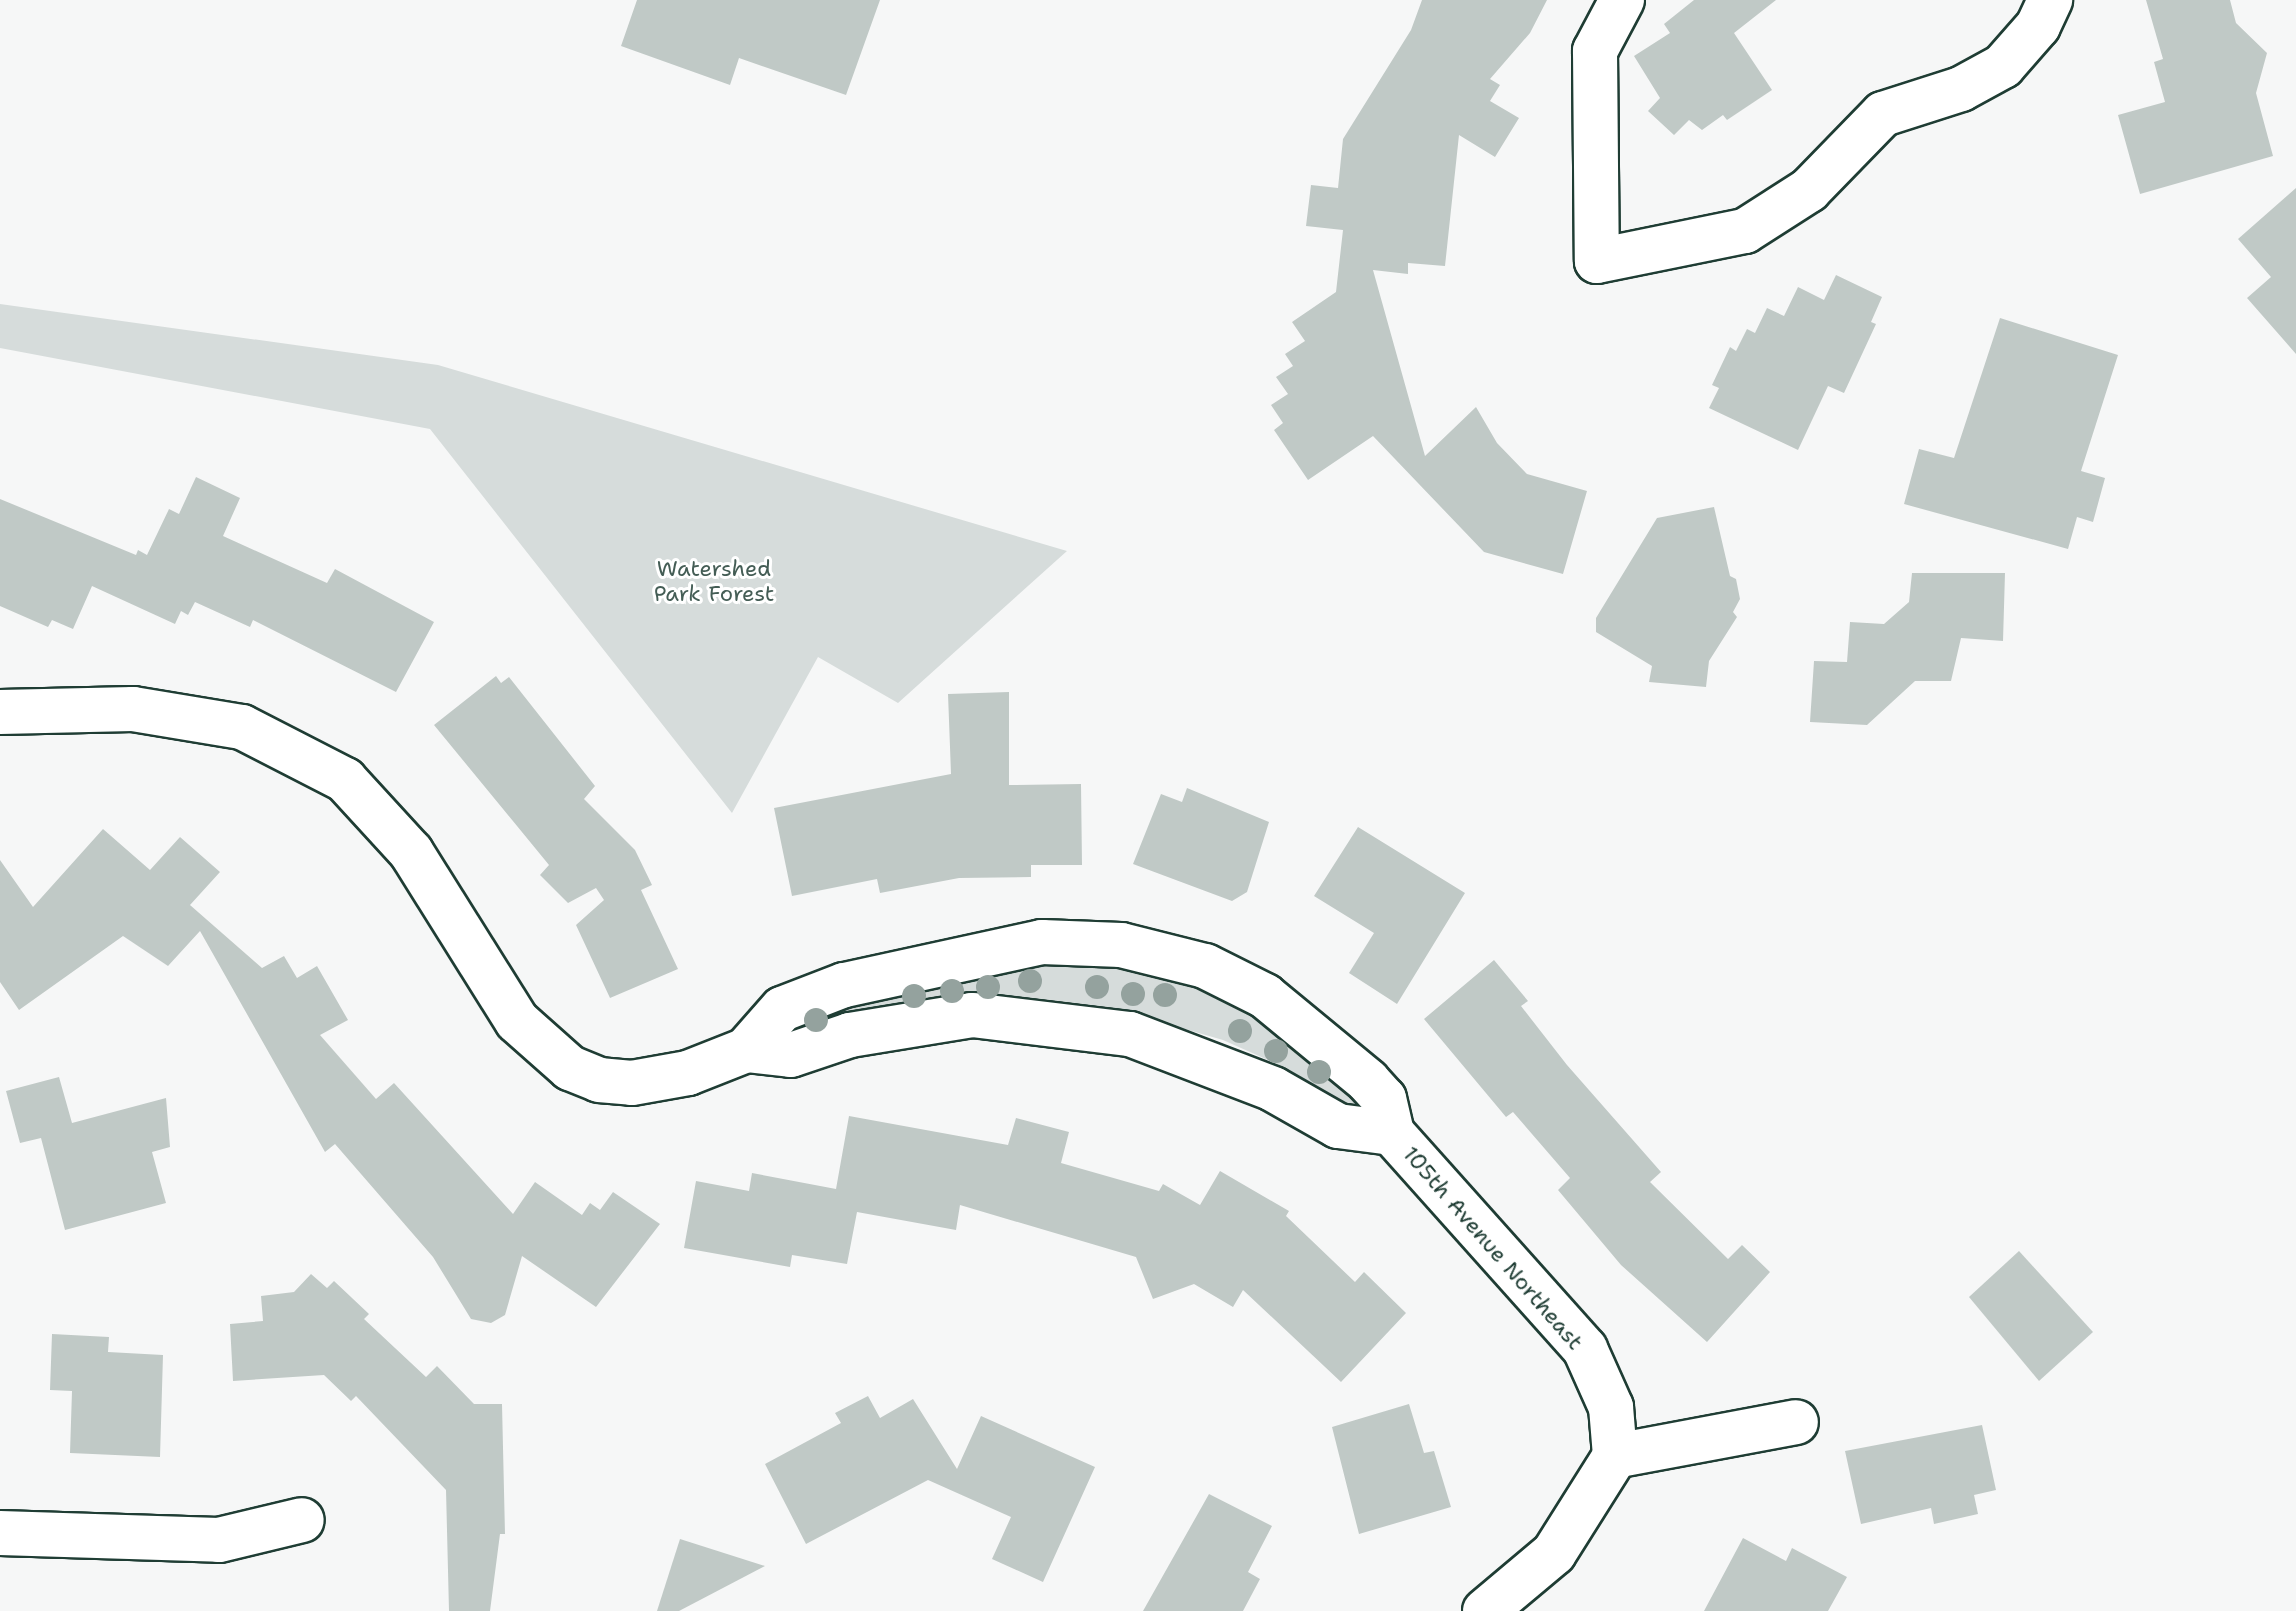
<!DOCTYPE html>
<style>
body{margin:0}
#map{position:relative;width:2296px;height:1611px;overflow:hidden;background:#f6f7f7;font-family:"Shantell Sans",sans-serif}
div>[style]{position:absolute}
.green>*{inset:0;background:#d6dcdb}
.building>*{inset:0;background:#c0c9c6}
.roads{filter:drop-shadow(2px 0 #1f3d34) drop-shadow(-2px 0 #1f3d34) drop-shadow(0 2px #1f3d34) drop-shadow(0 -2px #1f3d34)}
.minor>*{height:44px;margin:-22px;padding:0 22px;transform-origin:22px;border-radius:22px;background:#fff}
.trees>*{width:24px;height:24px;margin:-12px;border-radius:50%;background:#94a29e}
span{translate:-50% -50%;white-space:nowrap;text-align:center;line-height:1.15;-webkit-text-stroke:6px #fff;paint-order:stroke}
.park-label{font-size:22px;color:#445d55}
.street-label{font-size:22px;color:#1f3d34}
</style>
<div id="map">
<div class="green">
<div style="clip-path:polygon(0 304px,438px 365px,1067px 551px,898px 703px,818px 657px,732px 813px,430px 429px,0 348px)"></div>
<div style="clip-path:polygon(1083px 960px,1160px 972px,1215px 992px,1262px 1019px,1359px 1101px,1351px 1106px,1284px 1067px,1223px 1040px,1108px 1007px,1043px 1003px,798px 1026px,802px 1018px,968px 971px)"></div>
</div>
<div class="building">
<div style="clip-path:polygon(637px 0,880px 0,846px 95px,739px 58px,730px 85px,621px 46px)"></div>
<div style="clip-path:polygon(1422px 0,1547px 0,1530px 33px,1490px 79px,1500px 85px,1490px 101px,1519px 118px,1495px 157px,1459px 135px,1445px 266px,1408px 263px,1408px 274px,1373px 270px,1425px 456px,1476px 407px,1497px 443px,1527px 474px,1587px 491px,1563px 574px,1484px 552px,1373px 436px,1308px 480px,1274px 430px,1283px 423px,1271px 405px,1288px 394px,1276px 377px,1293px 366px,1285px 354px,1305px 341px,1292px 322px,1336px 292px,1343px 230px,1306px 226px,1311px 185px,1338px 188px,1343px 139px,1411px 30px)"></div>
<div style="clip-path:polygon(1694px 0,1776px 0,1734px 33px,1772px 90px,1727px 120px,1723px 115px,1702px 130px,1689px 120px,1674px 135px,1648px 111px,1660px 98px,1634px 56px,1670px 33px,1664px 24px)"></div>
<div style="clip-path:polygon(2146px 0,2230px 0,2236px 23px,2267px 53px,2256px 93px,2273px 156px,2140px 194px,2118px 115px,2165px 102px,2154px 62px,2163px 59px)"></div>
<div style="clip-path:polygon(2296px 188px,2296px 354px,2247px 298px,2271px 277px,2238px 239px)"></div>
<div style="clip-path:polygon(1836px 275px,1882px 297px,1871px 322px,1876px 324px,1844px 393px,1828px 386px,1798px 450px,1709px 408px,1719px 388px,1712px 385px,1730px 347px,1736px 351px,1747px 329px,1755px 333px,1767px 308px,1784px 316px,1798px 287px,1824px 300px)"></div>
<div style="clip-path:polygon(2000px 318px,2118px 355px,2081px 471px,2105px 478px,2093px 522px,2077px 517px,2068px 549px,1904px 504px,1919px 449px,1954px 458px)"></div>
<div style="clip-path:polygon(196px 477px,240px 498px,223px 536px,327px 583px,335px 569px,434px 622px,396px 692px,253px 620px,250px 627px,195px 602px,188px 615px,181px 611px,175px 624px,92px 586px,73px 629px,52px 620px,48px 627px,0 606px,0 499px,136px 555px,138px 550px,147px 555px,169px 509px,179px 514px)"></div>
<div style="clip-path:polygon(1714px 507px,1730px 576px,1736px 579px,1740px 599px,1733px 612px,1737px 617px,1709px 661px,1706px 687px,1649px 682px,1652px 666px,1596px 632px,1596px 618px,1657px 518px)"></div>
<div style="clip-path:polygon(1912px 573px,2005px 573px,2003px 641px,1961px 638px,1951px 681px,1915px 681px,1867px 725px,1810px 722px,1814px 661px,1847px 662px,1850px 622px,1884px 624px,1909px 602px)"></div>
<div style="clip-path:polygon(496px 676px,501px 683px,509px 677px,595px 786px,584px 799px,635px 850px,652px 885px,641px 890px,678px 969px,610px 998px,576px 925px,604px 900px,596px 888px,568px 903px,540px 875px,549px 865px,434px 725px)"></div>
<div style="clip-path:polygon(1009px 692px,1009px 785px,1081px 784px,1082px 865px,1031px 865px,1031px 877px,959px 878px,880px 893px,877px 879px,792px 896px,774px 808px,951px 774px,948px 694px)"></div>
<div style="clip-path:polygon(1187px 788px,1269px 822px,1247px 892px,1232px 901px,1133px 864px,1161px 794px,1182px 802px)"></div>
<div style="clip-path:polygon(1358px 827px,1465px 893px,1397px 1004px,1349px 973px,1374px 933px,1314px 896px)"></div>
<div style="clip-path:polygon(103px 829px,150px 870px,180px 837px,220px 872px,190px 905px,262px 968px,284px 956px,297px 978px,317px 966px,348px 1020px,320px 1035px,376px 1099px,394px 1083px,513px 1214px,535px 1182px,582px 1215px,590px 1203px,600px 1210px,613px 1192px,660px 1224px,596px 1307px,522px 1256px,505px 1315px,491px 1323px,471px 1319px,433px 1257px,335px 1144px,325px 1152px,200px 931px,168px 966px,123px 936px,19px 1010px,0 982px,0 860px,33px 907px)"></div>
<div style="clip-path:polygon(1494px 960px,1528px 1001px,1521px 1006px,1567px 1065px,1661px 1172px,1650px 1182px,1728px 1259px,1742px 1245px,1770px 1272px,1707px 1342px,1621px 1265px,1558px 1190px,1570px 1178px,1513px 1112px,1506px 1117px,1424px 1019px)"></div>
<div style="clip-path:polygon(59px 1077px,72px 1123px,166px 1098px,170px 1147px,152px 1152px,166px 1203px,65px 1230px,41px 1138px,20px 1143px,6px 1091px)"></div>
<div style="clip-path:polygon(849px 1116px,1008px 1145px,1016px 1118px,1069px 1132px,1061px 1163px,1159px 1191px,1163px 1184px,1200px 1205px,1220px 1171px,1289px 1211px,1286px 1216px,1355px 1282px,1364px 1272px,1406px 1313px,1341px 1382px,1243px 1290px,1233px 1307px,1194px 1284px,1153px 1299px,1136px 1257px,960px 1205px,956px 1230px,857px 1212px,847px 1264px,792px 1255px,790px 1267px,684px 1248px,696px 1181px,749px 1191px,752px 1173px,836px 1189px)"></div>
<div style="clip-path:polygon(2019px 1251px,2093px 1332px,2039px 1381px,1969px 1297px)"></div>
<div style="clip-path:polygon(311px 1274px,327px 1288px,334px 1281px,369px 1314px,364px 1319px,426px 1377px,437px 1366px,474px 1404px,502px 1404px,505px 1534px,500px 1534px,490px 1611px,449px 1611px,446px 1490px,356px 1396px,351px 1401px,324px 1375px,233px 1381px,230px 1324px,263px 1321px,261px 1296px,294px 1292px)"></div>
<div style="clip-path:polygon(52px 1334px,109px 1337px,108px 1352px,163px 1355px,160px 1457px,70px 1453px,72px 1391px,50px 1390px)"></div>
<div style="clip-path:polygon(868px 1396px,880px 1418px,913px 1399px,957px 1469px,981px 1416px,1095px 1467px,1043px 1582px,992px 1559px,1011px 1517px,928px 1480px,806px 1544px,765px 1464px,841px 1423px,835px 1413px)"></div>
<div style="clip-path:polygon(1409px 1404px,1424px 1453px,1434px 1451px,1451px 1507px,1359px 1534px,1332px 1427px)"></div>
<div style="clip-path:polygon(1982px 1425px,1996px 1490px,1974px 1495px,1978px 1514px,1934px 1524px,1931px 1508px,1861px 1524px,1845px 1451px)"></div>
<div style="clip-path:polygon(1209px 1494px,1272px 1526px,1248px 1572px,1260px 1579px,1243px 1611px,1143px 1611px)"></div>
<div style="clip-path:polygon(1743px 1538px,1786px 1561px,1792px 1548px,1847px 1577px,1828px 1611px,1704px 1611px)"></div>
<div style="clip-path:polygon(680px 1539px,765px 1566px,679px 1611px,657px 1611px)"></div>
</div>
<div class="roads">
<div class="minor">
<div style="left:1622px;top:0;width:58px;rotate:117.9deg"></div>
<div style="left:1595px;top:51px;width:210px;rotate:89.5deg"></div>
<div style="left:1597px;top:261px;width:151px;rotate:-11.5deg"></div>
<div style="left:1745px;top:231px;width:76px;rotate:-32.6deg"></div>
<div style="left:1809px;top:190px;width:106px;rotate:-45.8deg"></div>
<div style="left:1883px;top:114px;width:82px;rotate:-17.8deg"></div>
<div style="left:1961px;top:89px;width:48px;rotate:-28.7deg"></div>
<div style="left:2003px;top:66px;width:53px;rotate:-48.8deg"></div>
<div style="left:2038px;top:26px;width:29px;rotate:-65deg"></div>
<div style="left:0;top:712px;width:133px;rotate:-1.3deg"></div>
<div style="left:133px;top:709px;width:110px;rotate:9.4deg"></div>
<div style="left:242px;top:727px;width:116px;rotate:27.2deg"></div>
<div style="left:345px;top:780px;width:98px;rotate:47.5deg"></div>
<div style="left:411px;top:852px;width:199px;rotate:57.9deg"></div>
<div style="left:517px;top:1021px;width:71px;rotate:41.6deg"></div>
<div style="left:570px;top:1068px;width:31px;rotate:22deg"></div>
<div style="left:599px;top:1080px;width:33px;rotate:5deg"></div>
<div style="left:632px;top:1083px;width:57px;rotate:-10.1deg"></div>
<div style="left:688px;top:1073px;width:62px;rotate:-21.6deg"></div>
<div style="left:1392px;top:1133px;width:35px;rotate:-103deg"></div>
<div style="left:1384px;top:1099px;width:24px;rotate:-132deg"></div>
<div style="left:1368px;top:1081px;width:134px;rotate:-140.5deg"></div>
<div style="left:1265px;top:996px;width:67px;rotate:-153.4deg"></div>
<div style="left:1205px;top:966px;width:87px;rotate:-166deg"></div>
<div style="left:1121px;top:945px;width:79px;rotate:-177.8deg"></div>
<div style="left:1042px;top:942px;width:203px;rotate:167.7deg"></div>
<div style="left:844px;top:985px;width:66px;rotate:158.8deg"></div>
<div style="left:782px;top:1009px;width:55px;rotate:131.3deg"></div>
<div style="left:746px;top:1050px;width:45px;rotate:6.3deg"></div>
<div style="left:791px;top:1055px;width:62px;rotate:-18.7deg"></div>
<div style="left:850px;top:1035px;width:124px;rotate:-9.3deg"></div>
<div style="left:972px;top:1015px;width:159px;rotate:6.9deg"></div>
<div style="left:1130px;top:1034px;width:153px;rotate:21deg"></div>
<div style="left:1273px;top:1089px;width:75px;rotate:29.6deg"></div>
<div style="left:1338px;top:1126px;width:54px;rotate:7.4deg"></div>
<div style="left:1392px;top:1133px;width:290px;rotate:48.2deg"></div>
<div style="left:1585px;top:1349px;width:64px;rotate:65.9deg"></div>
<div style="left:1611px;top:1407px;width:49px;rotate:85.3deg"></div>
<div style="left:1615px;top:1456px;width:184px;rotate:-10.6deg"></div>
<div style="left:0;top:1533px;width:219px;rotate:1.8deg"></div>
<div style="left:219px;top:1540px;width:85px;rotate:-13.5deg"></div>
<div style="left:1485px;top:1611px;width:90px;rotate:-40deg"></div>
<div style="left:1554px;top:1553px;width:115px;rotate:-57.8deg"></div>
</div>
</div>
<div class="trees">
<div style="left:1030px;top:981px"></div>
<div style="left:988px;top:987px"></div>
<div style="left:1097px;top:987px"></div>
<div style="left:952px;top:991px"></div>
<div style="left:1133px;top:994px"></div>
<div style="left:1165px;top:995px"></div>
<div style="left:914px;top:996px"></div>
<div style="left:816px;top:1020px"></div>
<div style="left:1240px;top:1031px"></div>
<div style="left:1276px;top:1051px"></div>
<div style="left:1319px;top:1072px"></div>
</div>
<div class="park-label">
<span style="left:714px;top:581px">Watershed<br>Park Forest</span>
</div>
<div class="street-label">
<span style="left:1493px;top:1248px;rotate:49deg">105th Avenue Northeast</span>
</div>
</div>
